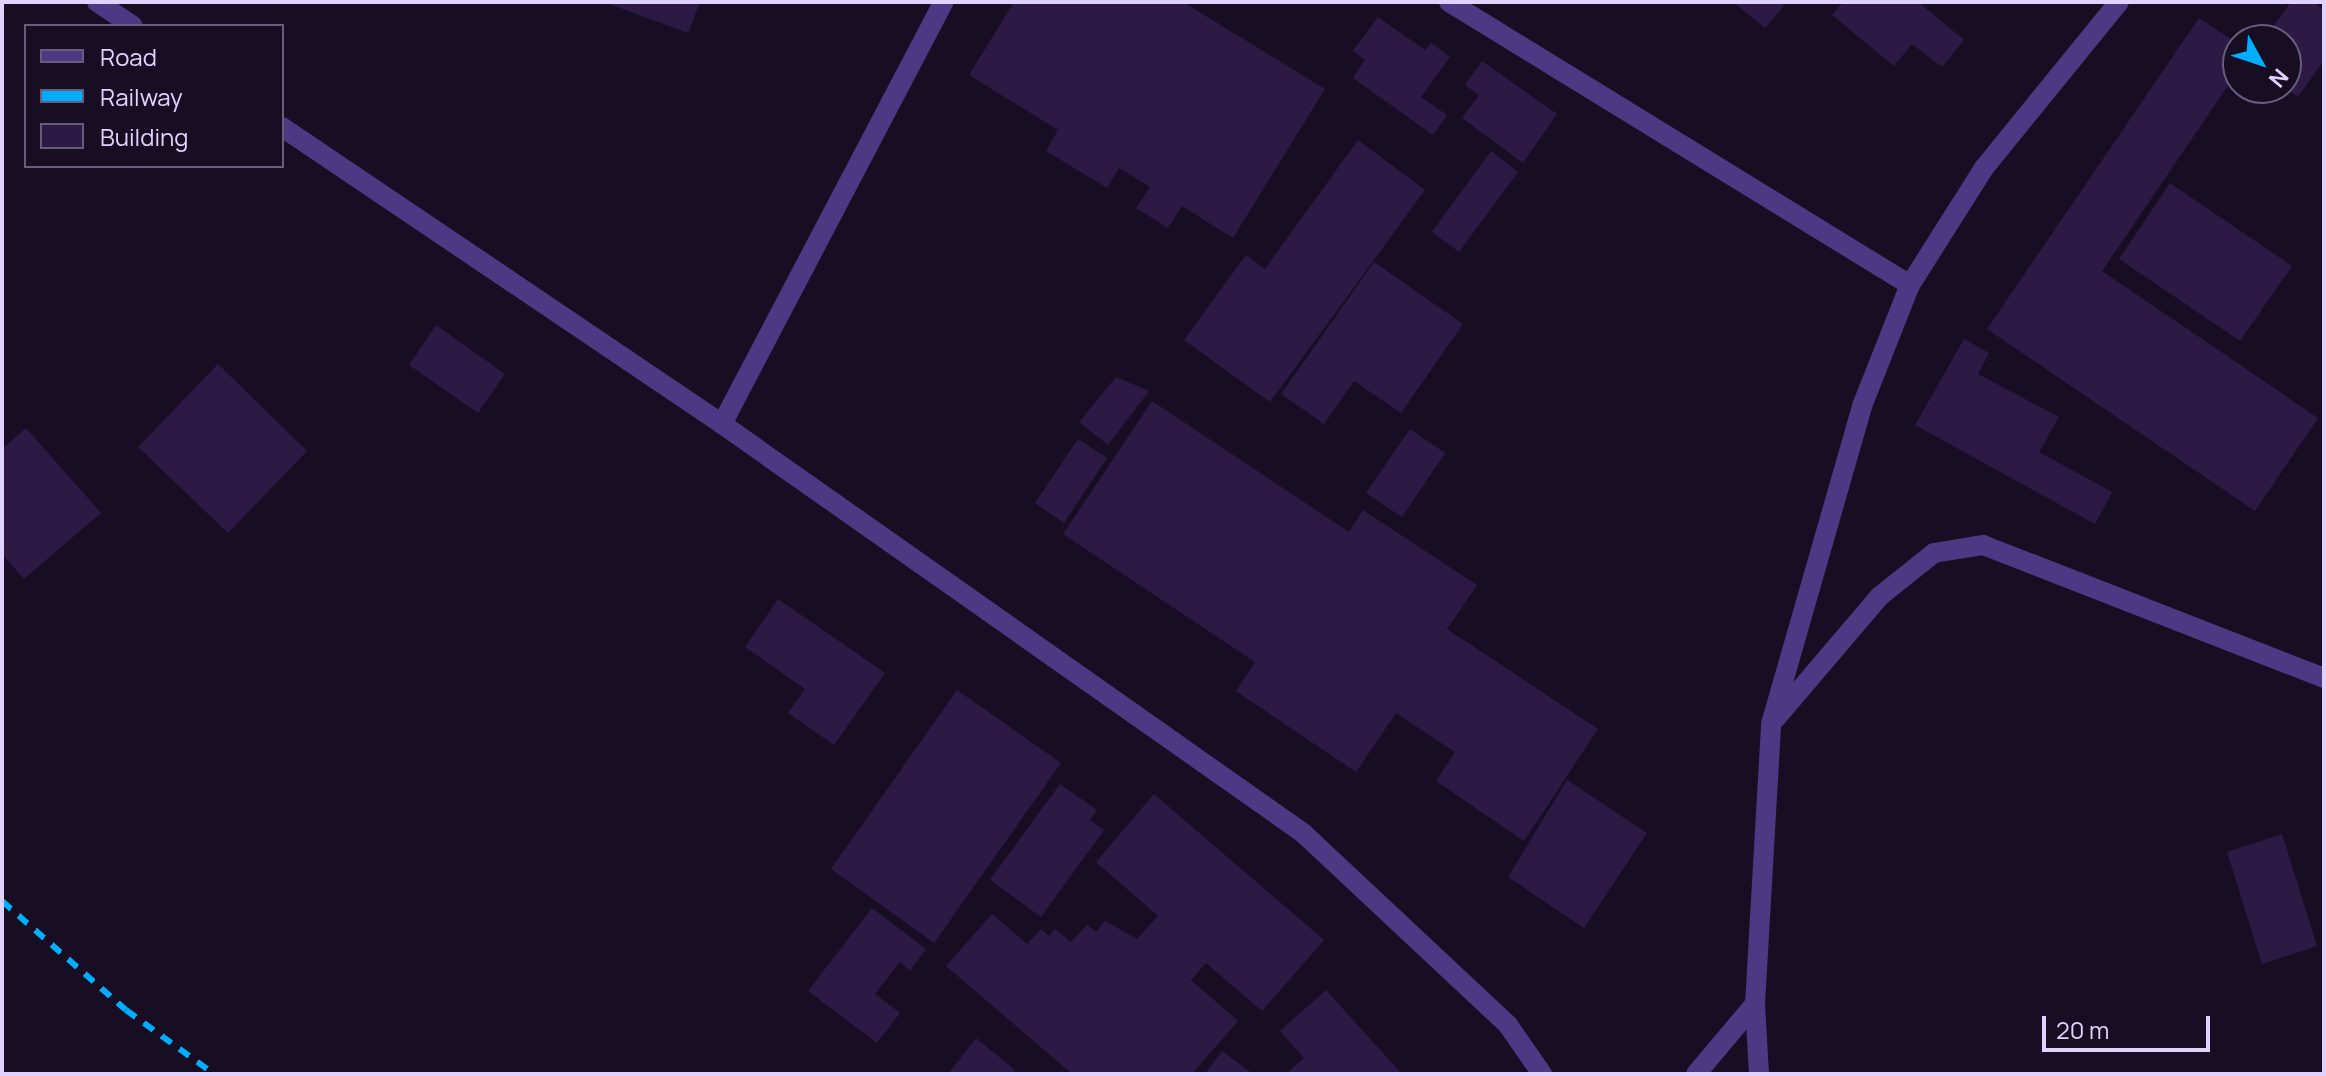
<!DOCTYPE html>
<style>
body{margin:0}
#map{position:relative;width:2326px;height:1076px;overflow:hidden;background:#170e24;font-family:Manrope,sans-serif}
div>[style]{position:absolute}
.building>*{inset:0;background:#2c1a45}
.minor>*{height:20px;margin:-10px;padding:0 10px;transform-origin:10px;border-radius:10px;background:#4c3983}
.rail>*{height:6px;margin-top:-3px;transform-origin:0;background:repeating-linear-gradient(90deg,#00aefd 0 12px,transparent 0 22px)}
span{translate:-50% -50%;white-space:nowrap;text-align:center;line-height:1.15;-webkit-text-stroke:6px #170e24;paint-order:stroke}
.frame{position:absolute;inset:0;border:4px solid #e0d2ff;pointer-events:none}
.legend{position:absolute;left:24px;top:24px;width:260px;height:144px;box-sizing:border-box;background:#170e24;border:2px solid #675c7c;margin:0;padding:10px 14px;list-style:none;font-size:24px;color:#e0d2ff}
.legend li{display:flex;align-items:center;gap:16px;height:40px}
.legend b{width:40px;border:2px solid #675c7c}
.north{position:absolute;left:2222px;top:24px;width:80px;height:80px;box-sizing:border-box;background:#170e24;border:2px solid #675c7c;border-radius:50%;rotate:130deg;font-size:22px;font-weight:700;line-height:32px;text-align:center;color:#e0d2ff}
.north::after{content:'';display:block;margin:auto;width:28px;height:36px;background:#00aefd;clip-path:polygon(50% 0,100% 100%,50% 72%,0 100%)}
.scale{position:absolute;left:2042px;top:1016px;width:168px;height:36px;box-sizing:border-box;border:4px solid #e0d2ff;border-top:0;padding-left:10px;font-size:24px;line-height:28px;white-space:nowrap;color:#e0d2ff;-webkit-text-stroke:6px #170e24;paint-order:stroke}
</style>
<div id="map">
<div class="building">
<div style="clip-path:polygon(604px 2px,700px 2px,688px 33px)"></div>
<div style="clip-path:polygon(1014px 2px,1183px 2px,1325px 89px,1233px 238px,1182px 206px,1168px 228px,1136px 208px,1150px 187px,1119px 168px,1107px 188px,1046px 151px,1058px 130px,969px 75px)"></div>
<div style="clip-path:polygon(1733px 2px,1787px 2px,1765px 28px)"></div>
<div style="clip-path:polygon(1843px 2px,1918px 2px,1964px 40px,1942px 67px,1912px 44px,1894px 66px,1832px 15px)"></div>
<div style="clip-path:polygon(2291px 2px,2313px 2px,2324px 10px,2324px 60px,2298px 97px,2286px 88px,2286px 40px,2263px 40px)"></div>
<div style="clip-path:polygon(1378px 17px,1425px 50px,1431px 43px,1450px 57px,1421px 97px,1447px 115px,1433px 135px,1353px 78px,1365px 60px,1353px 51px)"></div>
<div style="clip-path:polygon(2199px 18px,2238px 44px,2238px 71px,2102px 271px,2318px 418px,2255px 511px,1987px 329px)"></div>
<div style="clip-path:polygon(1482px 61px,1557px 114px,1523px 163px,1462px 118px,1479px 95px,1465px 85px)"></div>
<div style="clip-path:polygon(1358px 140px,1425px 190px,1270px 402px,1184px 340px,1246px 255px,1265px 269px)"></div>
<div style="clip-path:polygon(1491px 151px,1518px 172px,1459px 252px,1432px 232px)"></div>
<div style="clip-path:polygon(2170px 183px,2292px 266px,2240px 341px,2119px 259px)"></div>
<div style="clip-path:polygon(1374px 262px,1463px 324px,1401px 413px,1354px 381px,1324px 424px,1281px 394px)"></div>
<div style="clip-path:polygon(436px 325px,505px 374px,478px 413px,409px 365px)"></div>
<div style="clip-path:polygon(1964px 339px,1989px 353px,1978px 374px,2059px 417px,2039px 452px,2112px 492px,2095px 524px,1915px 425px)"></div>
<div style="clip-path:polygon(218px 364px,307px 451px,228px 533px,138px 447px)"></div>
<div style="clip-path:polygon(1116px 377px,1149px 391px,1108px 445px,1079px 422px)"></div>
<div style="clip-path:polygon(1152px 401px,1349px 532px,1363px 510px,1477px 585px,1447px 629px,1598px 729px,1524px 841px,1436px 781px,1455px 752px,1396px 713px,1356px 772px,1236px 691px,1255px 662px,1063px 534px)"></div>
<div style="clip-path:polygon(26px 428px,101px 513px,24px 579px,2px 554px,2px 449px)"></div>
<div style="clip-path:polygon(1410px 429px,1445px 453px,1402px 517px,1366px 493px)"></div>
<div style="clip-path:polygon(1078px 439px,1107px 458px,1064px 523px,1035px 503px)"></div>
<div style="clip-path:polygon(778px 599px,885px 673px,834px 745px,788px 713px,805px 689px,745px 647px)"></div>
<div style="clip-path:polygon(957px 690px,1061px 763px,934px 943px,831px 869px)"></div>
<div style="clip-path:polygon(1567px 780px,1647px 833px,1584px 928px,1508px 877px)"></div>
<div style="clip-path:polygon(1060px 784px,1097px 810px,1090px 820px,1104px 830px,1041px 917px,990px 880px)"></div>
<div style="clip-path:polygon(1154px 794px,1324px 940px,1262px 1011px,1206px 963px,1191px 980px,1238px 1021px,1192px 1074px,1072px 1074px,946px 966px,992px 914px,1027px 944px,1041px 929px,1049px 936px,1055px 929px,1071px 942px,1087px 925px,1096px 932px,1105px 921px,1137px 939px,1158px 916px,1096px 862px)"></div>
<div style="clip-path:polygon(2282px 834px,2317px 946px,2262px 964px,2227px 852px)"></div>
<div style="clip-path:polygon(872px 908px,926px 949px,910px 971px,900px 962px,875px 994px,900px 1013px,877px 1043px,808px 991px)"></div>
<div style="clip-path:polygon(1326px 990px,1402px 1074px,1286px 1074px,1304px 1058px,1280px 1031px)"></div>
<div style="clip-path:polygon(976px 1038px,1015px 1070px,1012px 1074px,948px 1074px)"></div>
<div style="clip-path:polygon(1222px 1051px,1253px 1074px,1205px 1074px)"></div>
</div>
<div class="minor">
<div style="left:97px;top:2px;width:43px;rotate:33.7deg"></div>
<div style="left:1449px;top:2px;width:541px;rotate:31.55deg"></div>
<div style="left:282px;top:127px;width:531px;rotate:34.02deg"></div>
<div style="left:722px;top:424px;width:711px;rotate:35.14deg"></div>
<div style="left:1303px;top:833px;width:281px;rotate:43.1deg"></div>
<div style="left:1508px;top:1025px;width:60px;rotate:55.2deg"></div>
<div style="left:722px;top:424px;width:477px;rotate:-62.3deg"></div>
<div style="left:1776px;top:718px;width:160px;rotate:-49.6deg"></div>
<div style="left:1880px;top:596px;width:69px;rotate:-38.5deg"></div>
<div style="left:1934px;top:553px;width:50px;rotate:-9.3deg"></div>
<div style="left:1983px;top:545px;width:366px;rotate:21.3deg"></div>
<div style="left:1696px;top:1074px;width:92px;rotate:-49.9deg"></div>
<div style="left:1759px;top:1074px;width:70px;rotate:-93.3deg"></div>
<div style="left:1755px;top:1004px;width:280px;rotate:-86.7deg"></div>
<div style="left:1771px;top:724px;width:331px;rotate:-74deg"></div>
<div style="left:1862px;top:406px;width:130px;rotate:-68.4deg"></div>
<div style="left:1910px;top:285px;width:138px;rotate:-57.7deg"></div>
<div style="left:1984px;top:168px;width:214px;rotate:-50.9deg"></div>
</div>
<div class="rail">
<div style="left:2px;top:901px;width:165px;rotate:41.3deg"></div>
<div style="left:126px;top:1010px;width:109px;rotate:36deg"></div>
</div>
<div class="frame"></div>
<ul class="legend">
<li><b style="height:10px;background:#4c3983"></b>Road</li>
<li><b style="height:10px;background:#00aefd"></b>Railway</li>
<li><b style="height:22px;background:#2c1a45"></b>Building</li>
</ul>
<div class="north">N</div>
<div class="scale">20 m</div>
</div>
